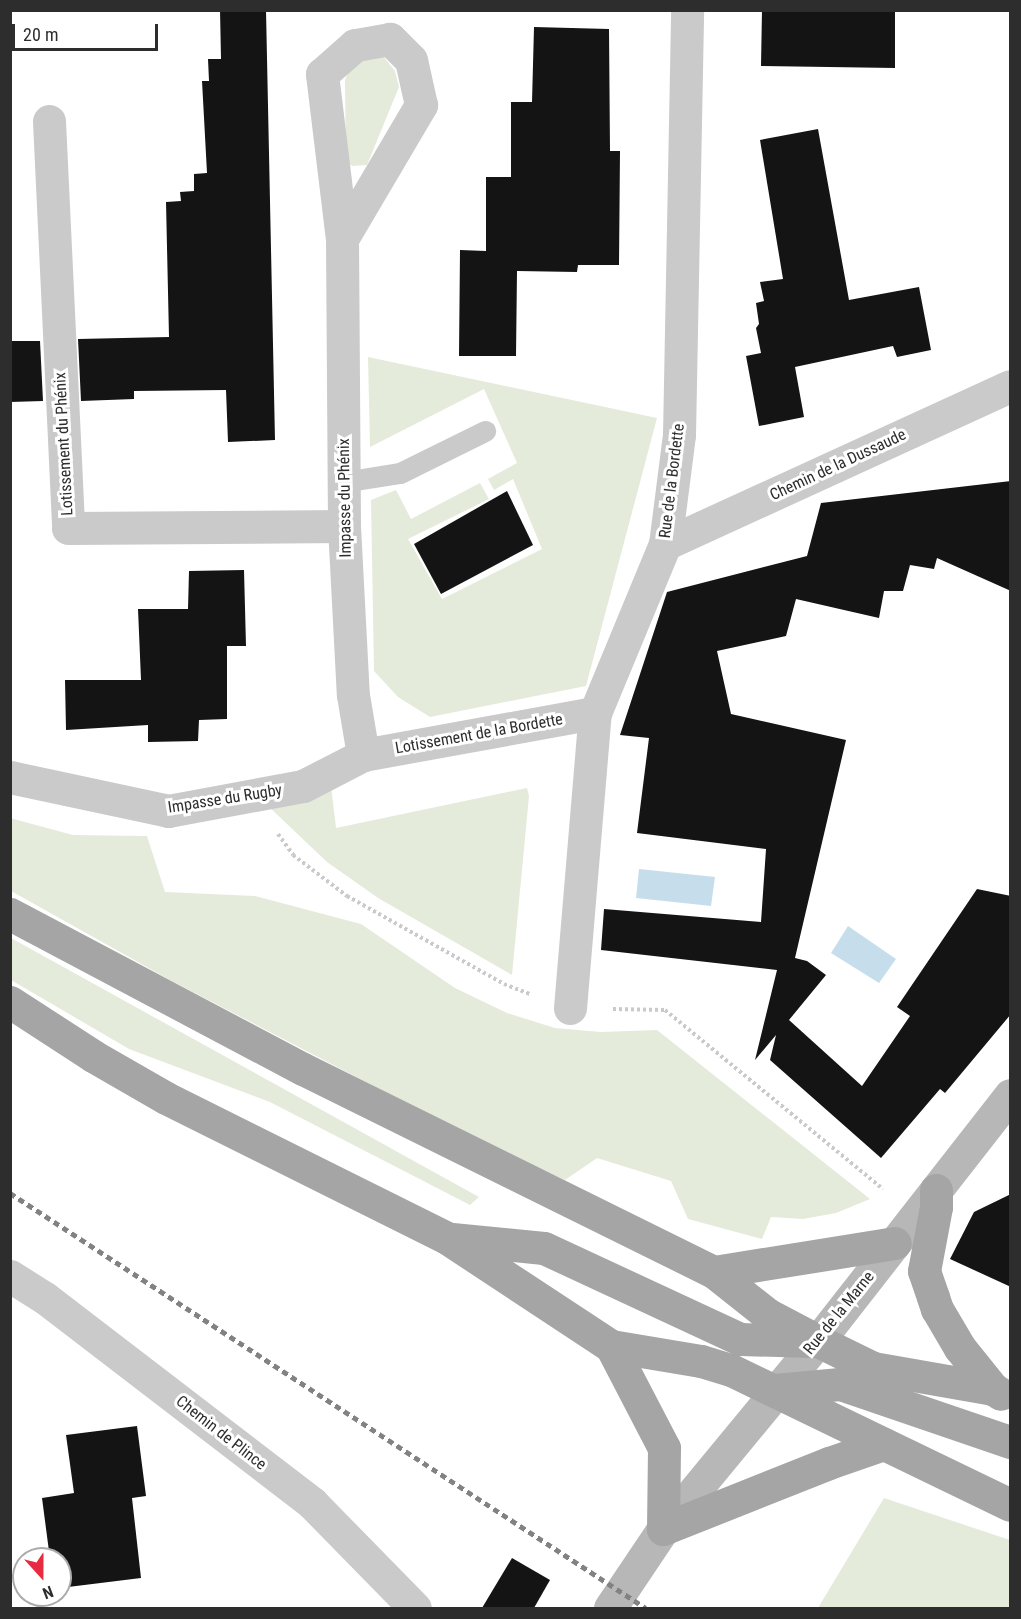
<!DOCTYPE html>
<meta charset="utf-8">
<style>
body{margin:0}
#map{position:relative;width:1021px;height:1619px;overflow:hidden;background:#fff;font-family:"Roboto Condensed",sans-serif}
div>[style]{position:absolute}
.green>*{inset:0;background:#e4ebda}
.water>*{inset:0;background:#c6deeb}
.building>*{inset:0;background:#141414}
.path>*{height:4px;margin-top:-2px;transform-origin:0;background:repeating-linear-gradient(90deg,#cacaca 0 3px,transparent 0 6px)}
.lane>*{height:21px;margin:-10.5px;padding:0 10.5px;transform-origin:10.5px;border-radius:10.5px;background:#cacaca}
.street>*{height:33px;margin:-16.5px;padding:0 16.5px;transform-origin:16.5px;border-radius:16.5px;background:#cacaca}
.secondary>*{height:33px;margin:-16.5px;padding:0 16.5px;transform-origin:16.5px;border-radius:16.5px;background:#b7b7b7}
.primary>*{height:33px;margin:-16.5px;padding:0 16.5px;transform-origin:16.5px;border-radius:16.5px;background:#a5a5a5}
.rail>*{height:4.5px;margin-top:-2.25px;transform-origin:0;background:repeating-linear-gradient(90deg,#828282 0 6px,transparent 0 10.5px)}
span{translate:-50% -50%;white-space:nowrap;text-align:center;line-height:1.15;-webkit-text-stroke:6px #fff;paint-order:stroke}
.street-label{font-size:16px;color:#2d2d2d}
.frame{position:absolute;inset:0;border:12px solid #2d2d2d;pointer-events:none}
.north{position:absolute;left:12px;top:1547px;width:60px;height:60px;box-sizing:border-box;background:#fff;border:2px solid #ababab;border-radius:50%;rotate:159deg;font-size:16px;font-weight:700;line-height:24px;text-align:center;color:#2d2d2d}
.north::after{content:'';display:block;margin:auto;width:21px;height:27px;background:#e72c41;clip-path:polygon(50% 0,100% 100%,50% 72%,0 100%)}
.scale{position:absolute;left:12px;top:24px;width:146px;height:27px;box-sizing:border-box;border:3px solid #2d2d2d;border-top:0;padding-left:8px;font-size:18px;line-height:21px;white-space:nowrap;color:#2d2d2d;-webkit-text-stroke:4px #fff;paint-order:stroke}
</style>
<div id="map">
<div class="green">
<div style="clip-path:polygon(367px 54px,383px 56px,395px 71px,399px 87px,367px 165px,352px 166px,346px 160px,345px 80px,352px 63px)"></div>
<div style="clip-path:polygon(368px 357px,657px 418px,586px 686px,430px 717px,398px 697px,374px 671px,371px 500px,396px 490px,411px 519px,480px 483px,489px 499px,408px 539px,442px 599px,542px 549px,513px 479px,494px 490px,488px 479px,517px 463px,484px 389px,370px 447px)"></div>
<div style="clip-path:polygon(331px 786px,336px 828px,527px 788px,529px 796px,512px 975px,378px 898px,327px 862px,266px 804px)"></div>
<div style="clip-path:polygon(10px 818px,73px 835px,147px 836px,165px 892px,255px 896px,361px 924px,455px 988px,507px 1013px,555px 1028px,601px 1032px,657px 1030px,870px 1199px,836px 1213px,803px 1219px,771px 1217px,762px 1239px,688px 1219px,671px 1181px,597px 1158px,565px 1180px,491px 1147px,170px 980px,11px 891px)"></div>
<div style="clip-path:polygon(11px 938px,479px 1197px,470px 1205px,270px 1102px,129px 1049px,11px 980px)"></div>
<div style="clip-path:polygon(884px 1498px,1010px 1540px,1010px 1608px,818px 1608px)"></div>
</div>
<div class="water">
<div style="clip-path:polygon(639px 869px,715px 877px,711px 906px,636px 898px)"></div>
<div style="clip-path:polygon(848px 926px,896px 959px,879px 983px,831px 953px)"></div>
</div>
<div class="building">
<div style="clip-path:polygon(220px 10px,266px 10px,275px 440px,228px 442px,226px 390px,134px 391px,134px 399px,81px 401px,78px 339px,169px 337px,166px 202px,181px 201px,180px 192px,194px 191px,194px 174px,207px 173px,202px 81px,209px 81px,208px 59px,221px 59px)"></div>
<div style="clip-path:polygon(762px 10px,895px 10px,895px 68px,761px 66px)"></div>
<div style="clip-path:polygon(534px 27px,609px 29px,610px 151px,620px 151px,619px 265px,578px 265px,577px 272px,517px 271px,516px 356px,459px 356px,460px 250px,486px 251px,486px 177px,511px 177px,511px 102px,532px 102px)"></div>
<div style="clip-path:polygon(818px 129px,849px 300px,919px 287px,931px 350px,897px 357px,893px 346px,795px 367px,804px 417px,759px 426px,746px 356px,761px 353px,756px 328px,759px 324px,756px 303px,764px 301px,760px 282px,783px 279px,760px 140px)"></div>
<div style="clip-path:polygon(10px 341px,40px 341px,43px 401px,10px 402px)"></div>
<div style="clip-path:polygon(1011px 481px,1011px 591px,937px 558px,934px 569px,910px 565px,903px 591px,884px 591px,879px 618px,796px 599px,786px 636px,717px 651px,731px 714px,846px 740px,795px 958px,807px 961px,826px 975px,789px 1020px,862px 1086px,910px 1016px,897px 1007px,977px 889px,1011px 896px,1011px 1014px,945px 1093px,940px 1089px,881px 1158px,770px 1060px,776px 1035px,755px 1060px,777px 970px,601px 950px,604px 909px,761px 922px,766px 849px,637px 833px,649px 738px,620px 735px,667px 592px,807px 556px,821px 503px)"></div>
<div style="clip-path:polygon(507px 491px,533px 545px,441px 594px,414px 544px)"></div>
<div style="clip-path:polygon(244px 570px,246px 646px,227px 646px,227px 719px,199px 720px,198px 741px,148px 742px,148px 725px,66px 730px,65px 680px,141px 680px,138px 609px,188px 609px,189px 571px)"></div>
<div style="clip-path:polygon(1011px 1194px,1011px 1287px,950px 1259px,974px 1212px)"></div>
<div style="clip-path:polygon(137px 1426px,146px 1496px,132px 1498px,141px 1578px,60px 1588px,60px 1559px,50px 1559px,42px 1498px,74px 1493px,66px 1435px)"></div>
<div style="clip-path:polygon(512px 1558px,550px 1580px,534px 1608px,482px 1608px)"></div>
</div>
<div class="path">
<div style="left:278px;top:834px;width:26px;rotate:54deg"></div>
<div style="left:293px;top:855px;width:68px;rotate:37.2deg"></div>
<div style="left:347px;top:896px;width:180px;rotate:29.3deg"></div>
<div style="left:504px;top:984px;width:28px;rotate:21deg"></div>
<div style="left:613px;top:1009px;width:52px;rotate:1.1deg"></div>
<div style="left:665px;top:1010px;width:282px;rotate:39.4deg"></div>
</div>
<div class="lane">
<div style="left:343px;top:482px;width:58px;rotate:-9deg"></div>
<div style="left:400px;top:473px;width:95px;rotate:-26.3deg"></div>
</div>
<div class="street">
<div style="left:49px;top:121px;width:407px;rotate:87.3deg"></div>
<div style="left:68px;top:528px;width:276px;rotate:-0.4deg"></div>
<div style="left:342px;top:239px;width:156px;rotate:-59.5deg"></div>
<div style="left:421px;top:105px;width:46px;rotate:-102.5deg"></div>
<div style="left:411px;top:60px;width:30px;rotate:-135deg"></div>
<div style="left:390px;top:39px;width:36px;rotate:170deg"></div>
<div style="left:355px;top:45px;width:44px;rotate:138.7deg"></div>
<div style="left:322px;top:74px;width:166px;rotate:83.1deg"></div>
<div style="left:342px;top:239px;width:287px;rotate:89.6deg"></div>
<div style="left:344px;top:526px;width:169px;rotate:87deg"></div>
<div style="left:353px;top:695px;width:61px;rotate:80.5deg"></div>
<div style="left:665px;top:544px;width:379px;rotate:-24.6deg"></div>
<div style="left:10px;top:777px;width:162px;rotate:12.1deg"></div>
<div style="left:168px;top:811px;width:137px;rotate:-10.5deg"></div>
<div style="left:303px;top:786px;width:68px;rotate:-27.3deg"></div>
<div style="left:363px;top:755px;width:236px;rotate:-10.3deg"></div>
<div style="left:570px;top:1008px;width:296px;rotate:-85.2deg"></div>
<div style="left:595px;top:713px;width:183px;rotate:-67.5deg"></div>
<div style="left:665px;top:544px;width:110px;rotate:-82.7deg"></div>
<div style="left:679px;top:435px;width:425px;rotate:-88.9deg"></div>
<div style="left:10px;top:1276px;width:41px;rotate:32.2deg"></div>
<div style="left:45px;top:1298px;width:337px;rotate:37.5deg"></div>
<div style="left:312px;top:1503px;width:147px;rotate:45.6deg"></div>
</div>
<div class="secondary">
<div style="left:610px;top:1608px;width:95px;rotate:-56.1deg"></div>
<div style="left:663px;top:1529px;width:244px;rotate:-50.5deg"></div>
<div style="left:818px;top:1341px;width:312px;rotate:-52deg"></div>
</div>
<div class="primary">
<div style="left:10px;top:914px;width:331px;rotate:27.9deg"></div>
<div style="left:303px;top:1069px;width:458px;rotate:26.3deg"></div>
<div style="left:714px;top:1272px;width:68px;rotate:38.4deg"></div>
<div style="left:767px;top:1314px;width:58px;rotate:27.9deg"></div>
<div style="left:818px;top:1341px;width:61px;rotate:26.1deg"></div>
<div style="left:873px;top:1368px;width:122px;rotate:9.9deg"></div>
<div style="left:10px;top:1002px;width:99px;rotate:33deg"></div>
<div style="left:93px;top:1056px;width:84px;rotate:29.9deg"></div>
<div style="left:166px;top:1098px;width:314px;rotate:26.5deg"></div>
<div style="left:447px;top:1238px;width:196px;rotate:33.4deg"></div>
<div style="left:611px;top:1346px;width:91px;rotate:9.5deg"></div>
<div style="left:701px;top:1361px;width:31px;rotate:17deg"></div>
<div style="left:731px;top:1370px;width:310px;rotate:25.8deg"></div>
<div style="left:936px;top:1190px;width:17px;rotate:90deg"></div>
<div style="left:936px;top:1207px;width:65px;rotate:100.6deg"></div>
<div style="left:924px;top:1271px;width:28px;rotate:71deg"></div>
<div style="left:933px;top:1297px;width:13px;rotate:72deg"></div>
<div style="left:937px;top:1309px;width:45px;rotate:59.5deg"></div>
<div style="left:960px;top:1348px;width:53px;rotate:51.2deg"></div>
<div style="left:993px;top:1389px;width:9px;rotate:32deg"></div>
<div style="left:452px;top:1239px;width:92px;rotate:5.6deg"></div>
<div style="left:544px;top:1248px;width:216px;rotate:24.9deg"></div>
<div style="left:740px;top:1339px;width:71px;rotate:1.6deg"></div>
<div style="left:714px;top:1272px;width:183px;rotate:-9.1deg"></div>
<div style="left:611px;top:1346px;width:115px;rotate:62.5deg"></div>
<div style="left:664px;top:1448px;width:81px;rotate:90.7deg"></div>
<div style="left:663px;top:1529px;width:179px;rotate:-21.7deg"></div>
<div style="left:829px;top:1463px;width:58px;rotate:-19.1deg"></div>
<div style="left:775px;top:1390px;width:65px;rotate:-5.3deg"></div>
<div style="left:840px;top:1384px;width:180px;rotate:18.8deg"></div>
</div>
<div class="rail">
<div style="left:10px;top:1193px;width:759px;rotate:33.13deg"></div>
</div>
<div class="street-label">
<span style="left:64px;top:444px;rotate:-93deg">Lotissement du Phénix</span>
<span style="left:838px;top:465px;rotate:-25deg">Chemin de la Dussaude</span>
<span style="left:672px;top:481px;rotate:-83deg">Rue de la Bordette</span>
<span style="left:345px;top:498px;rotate:-91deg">Impasse du Phénix</span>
<span style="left:479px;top:734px;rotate:-10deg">Lotissement de la Bordette</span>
<span style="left:225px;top:799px;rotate:-9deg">Impasse du Rugby</span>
<span style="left:839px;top:1313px;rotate:-51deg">Rue de la Marne</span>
<span style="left:221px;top:1433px;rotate:38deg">Chemin de Plince</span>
</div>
<div class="frame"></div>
<div class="north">N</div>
<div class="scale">20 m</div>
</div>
